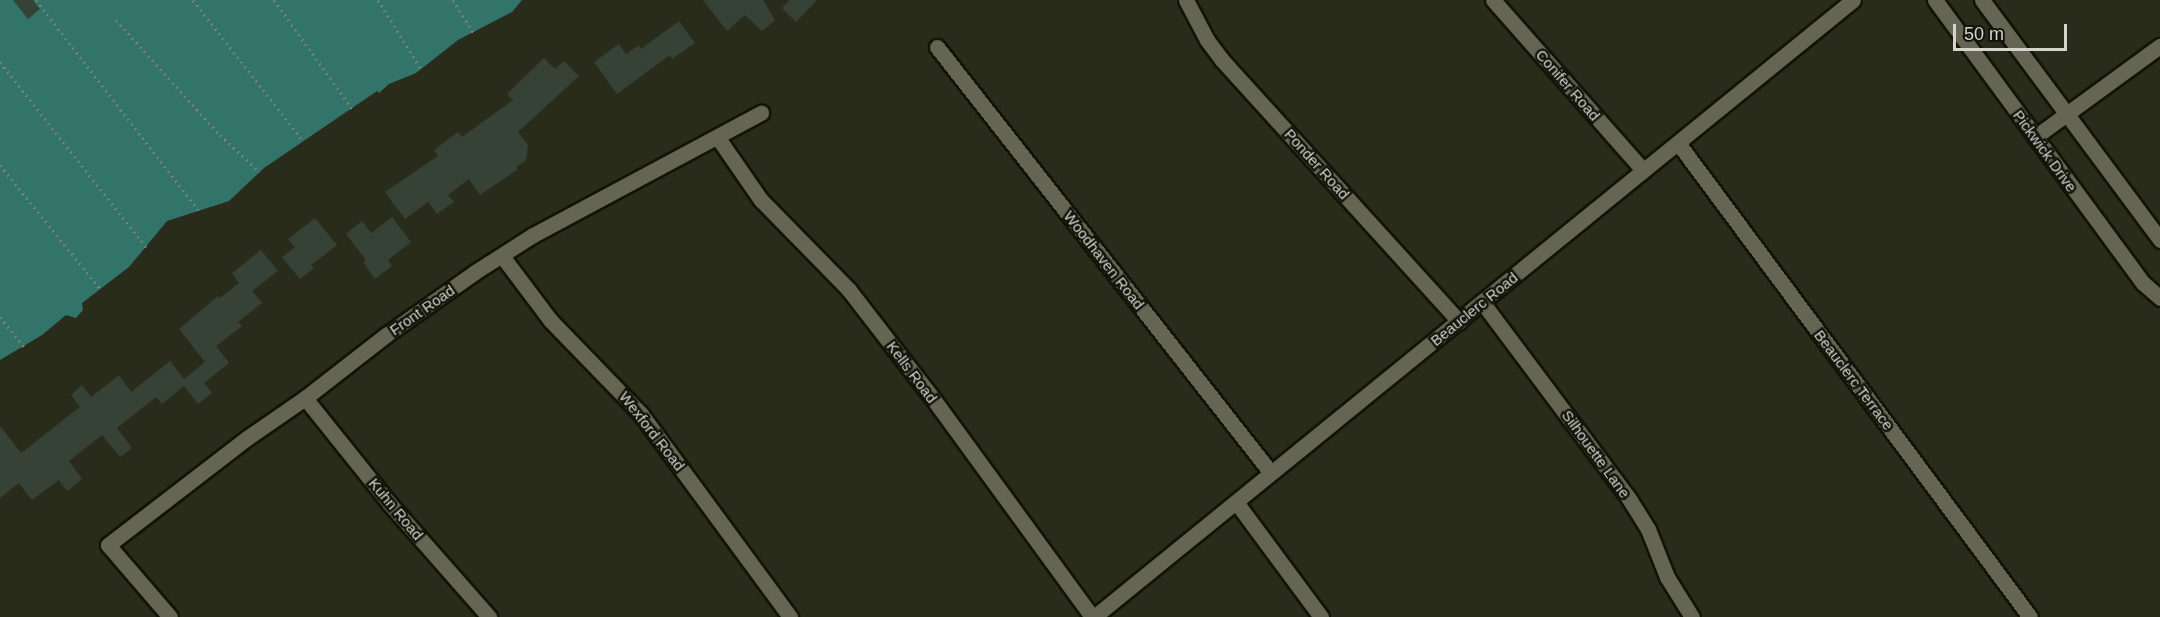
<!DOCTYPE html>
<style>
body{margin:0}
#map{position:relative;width:2160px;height:617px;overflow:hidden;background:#2a2c1b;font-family:Arial,sans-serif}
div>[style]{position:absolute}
.water>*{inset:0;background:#327469}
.building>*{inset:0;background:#354235}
.path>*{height:3px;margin-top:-1.5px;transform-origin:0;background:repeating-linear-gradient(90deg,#838477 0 1.5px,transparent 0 6px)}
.roads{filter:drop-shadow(2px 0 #131405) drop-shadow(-2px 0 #131405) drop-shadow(0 2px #131405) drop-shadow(0 -2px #131405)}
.minor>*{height:15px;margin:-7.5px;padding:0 7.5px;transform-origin:7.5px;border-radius:7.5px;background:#646553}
span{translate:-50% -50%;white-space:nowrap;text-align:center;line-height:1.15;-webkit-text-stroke:5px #13140c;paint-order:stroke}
.street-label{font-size:15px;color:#d3d4ca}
.scale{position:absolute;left:1953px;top:24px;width:114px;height:27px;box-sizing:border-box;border:3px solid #d3d4ca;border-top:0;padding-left:8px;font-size:18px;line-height:21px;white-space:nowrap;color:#d3d4ca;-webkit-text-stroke:4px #13140c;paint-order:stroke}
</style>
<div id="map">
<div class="water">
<div style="clip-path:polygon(0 0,522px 0,512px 12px,458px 40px,416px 73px,389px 84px,379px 93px,377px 91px,264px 168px,229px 201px,167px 221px,129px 267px,82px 303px,83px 310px,76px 318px,66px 315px,42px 335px,0 360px)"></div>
</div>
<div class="building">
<div style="clip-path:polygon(13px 0,33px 0,40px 9px,28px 19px)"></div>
<div style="clip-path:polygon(703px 0,763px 0,775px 20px,762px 31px,745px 15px,727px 31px)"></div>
<div style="clip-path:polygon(790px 0,817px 0,796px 22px,782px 8px)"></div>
<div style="clip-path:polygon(679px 21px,695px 43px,672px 59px,670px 55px,617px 94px,594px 62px,619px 44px,626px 54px,639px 45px,641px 49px)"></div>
<div style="clip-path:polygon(544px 58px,555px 69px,564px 61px,579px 76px,518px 132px,528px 145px,526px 160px,516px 167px,518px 169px,480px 195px,469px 179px,448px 195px,454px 202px,437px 214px,428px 202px,405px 219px,385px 192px,438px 156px,434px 150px,458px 132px,462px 137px,513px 100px,507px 94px)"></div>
<div style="clip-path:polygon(392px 217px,411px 242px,388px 260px,392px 266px,375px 279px,363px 262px,366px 260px,346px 234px,362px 221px,371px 233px)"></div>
<div style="clip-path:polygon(315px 218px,337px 245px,311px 265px,314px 268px,300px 279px,282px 257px,295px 247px,288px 239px)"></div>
<div style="clip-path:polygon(261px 250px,278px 271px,252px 291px,262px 303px,238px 322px,242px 326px,216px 346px,229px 363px,204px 383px,212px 393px,198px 404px,184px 386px,162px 404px,156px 397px,117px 428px,132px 448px,120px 457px,102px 435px,69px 461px,82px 479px,67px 491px,59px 480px,32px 500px,19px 483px,0 498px,0 426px,21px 453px,80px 407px,71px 395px,82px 385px,91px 397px,119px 375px,131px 392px,170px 361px,184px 379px,205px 362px,179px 329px,218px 296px,220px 298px,239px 283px,232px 273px)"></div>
</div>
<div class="path">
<div style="left:36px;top:0;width:267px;rotate:52.3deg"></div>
<div style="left:193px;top:0;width:180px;rotate:52deg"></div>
<div style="left:274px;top:0;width:135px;rotate:54.3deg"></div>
<div style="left:378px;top:0;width:81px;rotate:58.1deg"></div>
<div style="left:453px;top:0;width:40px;rotate:58deg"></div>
<div style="left:116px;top:20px;width:155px;rotate:47.9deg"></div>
<div style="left:220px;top:135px;width:54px;rotate:42.8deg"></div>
<div style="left:0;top:62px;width:237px;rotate:51.7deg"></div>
<div style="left:0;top:165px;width:161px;rotate:51.1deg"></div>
<div style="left:0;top:317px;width:38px;rotate:51deg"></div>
</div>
<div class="roads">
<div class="minor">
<div style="left:1186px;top:0;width:45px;rotate:62.3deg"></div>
<div style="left:1207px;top:40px;width:25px;rotate:53deg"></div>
<div style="left:1222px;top:60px;width:353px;rotate:47.8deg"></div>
<div style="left:1493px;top:0;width:227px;rotate:48.6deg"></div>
<div style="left:1935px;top:0;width:351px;rotate:53.7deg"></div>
<div style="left:2143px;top:283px;width:23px;rotate:41deg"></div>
<div style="left:1982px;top:0;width:299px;rotate:53.4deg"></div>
<div style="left:937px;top:47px;width:541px;rotate:51.9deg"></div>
<div style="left:2035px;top:137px;width:155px;rotate:-36.1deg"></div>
<div style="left:718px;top:138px;width:75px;rotate:55.3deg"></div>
<div style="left:761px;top:200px;width:126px;rotate:45.6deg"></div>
<div style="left:849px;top:290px;width:134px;rotate:52.3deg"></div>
<div style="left:931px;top:396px;width:273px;rotate:53.9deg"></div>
<div style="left:1678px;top:143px;width:590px;rotate:53.4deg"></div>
<div style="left:502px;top:256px;width:81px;rotate:53deg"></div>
<div style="left:551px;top:321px;width:129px;rotate:45.9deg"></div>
<div style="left:641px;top:414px;width:252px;rotate:53.7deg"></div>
<div style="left:1482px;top:302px;width:244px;rotate:53.2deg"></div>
<div style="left:1628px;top:497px;width:38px;rotate:58deg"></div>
<div style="left:1648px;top:529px;width:52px;rotate:68.4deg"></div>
<div style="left:1667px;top:577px;width:47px;rotate:58deg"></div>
<div style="left:305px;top:398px;width:134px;rotate:51.3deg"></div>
<div style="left:389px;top:503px;width:152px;rotate:48.7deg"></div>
<div style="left:1236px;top:502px;width:143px;rotate:53.5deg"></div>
<div style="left:170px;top:617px;width:95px;rotate:-130.7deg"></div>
<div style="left:108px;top:545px;width:175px;rotate:-37.6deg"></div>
<div style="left:247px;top:438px;width:70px;rotate:-34.6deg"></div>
<div style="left:305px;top:398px;width:103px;rotate:-37.9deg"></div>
<div style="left:386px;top:335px;width:109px;rotate:-35.3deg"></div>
<div style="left:475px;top:272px;width:69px;rotate:-32.5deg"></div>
<div style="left:533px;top:235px;width:259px;rotate:-28.2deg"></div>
<div style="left:1094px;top:617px;width:978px;rotate:-39.11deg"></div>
</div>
</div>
<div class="street-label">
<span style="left:1568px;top:85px;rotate:49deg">Conifer Road</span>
<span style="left:2045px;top:151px;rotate:54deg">Pickwick Drive</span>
<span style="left:1317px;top:164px;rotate:48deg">Ponder Road</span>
<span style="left:1104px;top:260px;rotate:52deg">Woodhaven Road</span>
<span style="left:1474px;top:309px;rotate:-39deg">Beauclerc Road</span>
<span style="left:422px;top:310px;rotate:-35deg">Front Road</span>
<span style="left:912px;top:372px;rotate:53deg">Kells Road</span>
<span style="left:1854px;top:380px;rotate:53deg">Beauclerc Terrace</span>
<span style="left:652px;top:431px;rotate:52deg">Wexford Road</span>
<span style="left:1596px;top:454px;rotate:54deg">Silhouette Lane</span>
<span style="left:396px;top:509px;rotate:50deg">Kuhn Road</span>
</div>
<div class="scale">50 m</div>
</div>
